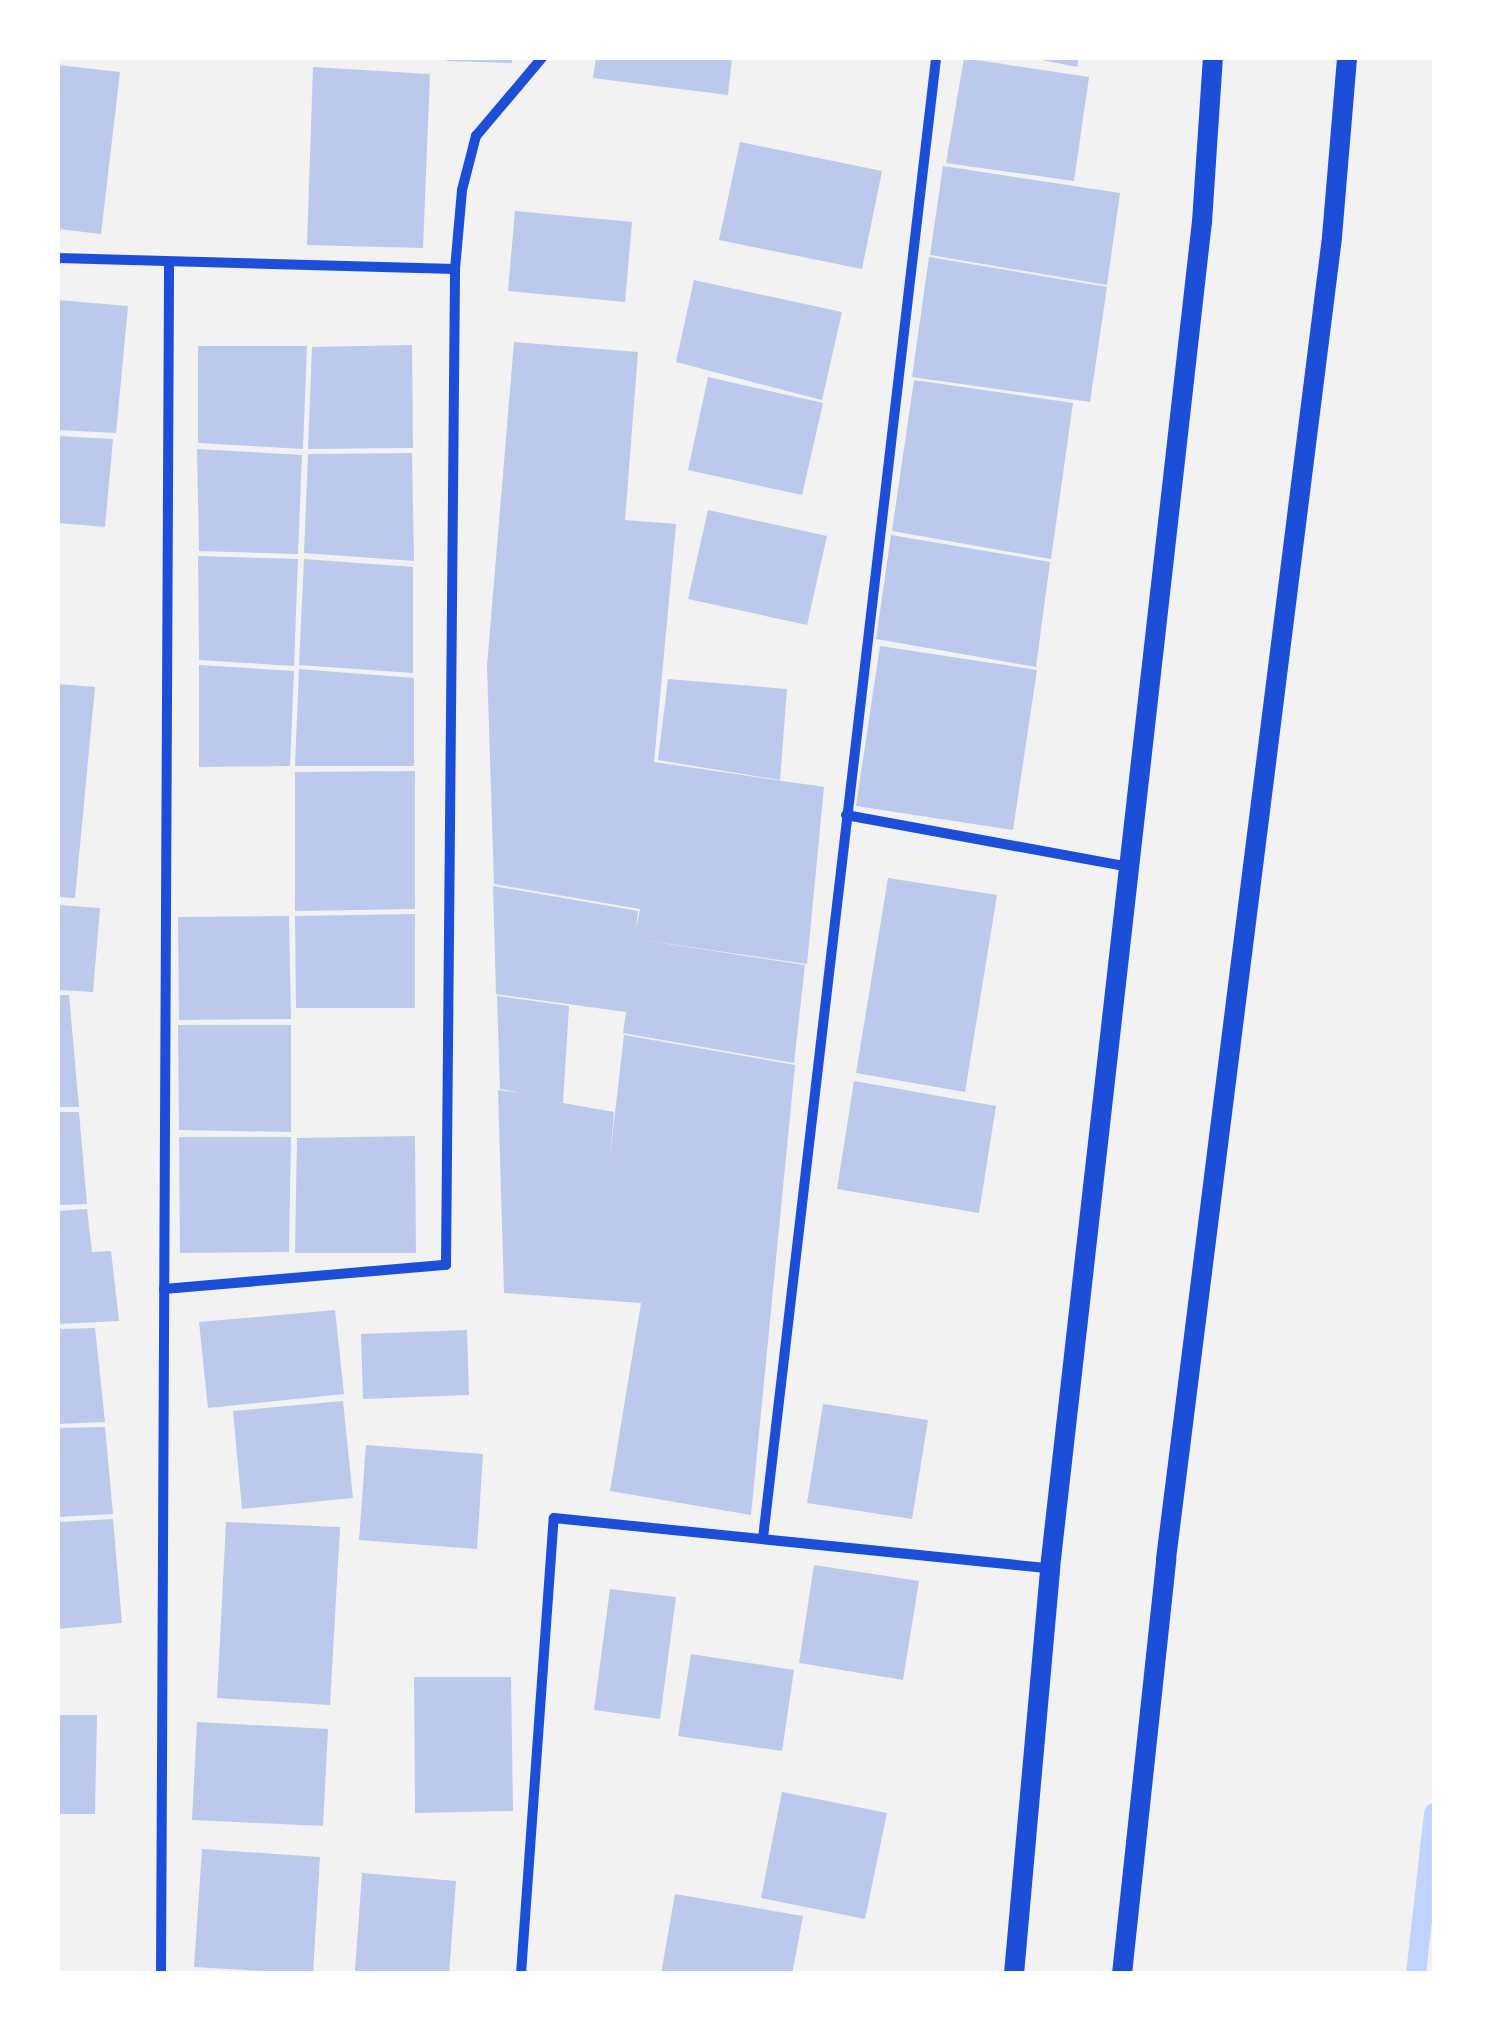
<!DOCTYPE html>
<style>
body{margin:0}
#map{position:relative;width:1492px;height:2031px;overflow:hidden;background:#f2f2f2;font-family:"Titillium Web",sans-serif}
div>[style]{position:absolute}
.stream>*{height:20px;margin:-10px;padding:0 10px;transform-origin:10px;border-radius:10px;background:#bfd3fe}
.building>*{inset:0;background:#bdc9ec}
.minor>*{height:10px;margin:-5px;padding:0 5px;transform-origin:5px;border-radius:5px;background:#1d4ed8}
.secondary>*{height:20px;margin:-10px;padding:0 10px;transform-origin:10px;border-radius:10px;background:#1d4ed8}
span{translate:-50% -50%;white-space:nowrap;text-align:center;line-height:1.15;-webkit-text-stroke:8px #fff;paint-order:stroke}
.frame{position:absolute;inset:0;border:60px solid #fff;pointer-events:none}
</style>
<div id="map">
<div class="stream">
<div style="left:1416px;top:1974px;width:162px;rotate:-83.6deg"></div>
</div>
<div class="building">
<div style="clip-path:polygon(447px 58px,512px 58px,512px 63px,447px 61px)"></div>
<div style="clip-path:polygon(596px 58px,732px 58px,728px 95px,593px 78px)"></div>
<div style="clip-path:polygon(964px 58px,1089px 77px,1074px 181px,946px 163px)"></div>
<div style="clip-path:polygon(1032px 58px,1079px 58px,1077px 67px)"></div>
<div style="clip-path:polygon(58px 65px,120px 72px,101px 234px,58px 229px)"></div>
<div style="clip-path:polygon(313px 67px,430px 74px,423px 248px,307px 245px)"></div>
<div style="clip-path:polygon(740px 142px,882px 171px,862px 269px,719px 240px)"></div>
<div style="clip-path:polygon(943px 166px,1120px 193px,1107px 285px,930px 255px)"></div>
<div style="clip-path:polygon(515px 211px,632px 222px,625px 302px,508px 291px)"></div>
<div style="clip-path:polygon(929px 257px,1107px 287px,1090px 402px,912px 377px)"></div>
<div style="clip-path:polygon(694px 280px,842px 312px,822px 400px,676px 362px)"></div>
<div style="clip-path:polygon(58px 300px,128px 306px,116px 433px,58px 430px)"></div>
<div style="clip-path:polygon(514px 342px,638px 352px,625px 520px,676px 524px,654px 762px,824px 787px,807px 964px,635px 939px,805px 965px,794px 1063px,623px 1033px,626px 1012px,496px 994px,493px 886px,638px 911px,636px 929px,640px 909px,494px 884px,487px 666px)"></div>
<div style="clip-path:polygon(412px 345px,413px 448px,308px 449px,312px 347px)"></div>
<div style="clip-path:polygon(198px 346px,307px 346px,303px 449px,198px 443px)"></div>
<div style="clip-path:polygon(708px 377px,823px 403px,802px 495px,688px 470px)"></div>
<div style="clip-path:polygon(914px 380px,1073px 403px,1051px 559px,892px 531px)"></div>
<div style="clip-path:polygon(58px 436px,113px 439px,105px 527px,58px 523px)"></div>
<div style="clip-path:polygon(197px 449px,302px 455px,298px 554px,199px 551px)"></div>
<div style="clip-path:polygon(412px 453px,414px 561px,304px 553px,308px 454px)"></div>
<div style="clip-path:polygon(708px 510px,827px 536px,807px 625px,688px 599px)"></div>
<div style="clip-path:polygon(891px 535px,1050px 562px,1036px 667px,876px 639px)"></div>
<div style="clip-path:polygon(198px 556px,298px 559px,294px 666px,199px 660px)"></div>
<div style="clip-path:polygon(304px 559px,413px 567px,413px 673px,299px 665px)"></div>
<div style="clip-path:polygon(880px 646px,1037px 670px,1013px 830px,856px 806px)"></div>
<div style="clip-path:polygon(199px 665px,294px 671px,290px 766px,199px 767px)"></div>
<div style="clip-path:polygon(299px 669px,414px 678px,414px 766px,295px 766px)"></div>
<div style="clip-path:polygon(668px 679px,787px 689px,780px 780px,658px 760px)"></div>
<div style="clip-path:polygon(58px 684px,95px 687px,75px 898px,58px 897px)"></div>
<div style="clip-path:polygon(415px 771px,415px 909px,295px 911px,295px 772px)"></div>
<div style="clip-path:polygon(888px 878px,997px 895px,965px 1092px,856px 1073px)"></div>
<div style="clip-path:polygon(58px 905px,100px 908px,93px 992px,58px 990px)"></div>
<div style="clip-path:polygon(415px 914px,415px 1008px,296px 1008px,295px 916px)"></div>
<div style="clip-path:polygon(289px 916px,291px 1019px,179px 1020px,178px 917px)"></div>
<div style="clip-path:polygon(58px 995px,69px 995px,79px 1107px,58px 1107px)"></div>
<div style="clip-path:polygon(497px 996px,569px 1006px,563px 1103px,614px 1112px,610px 1156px,624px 1035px,795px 1065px,751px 1515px,610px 1491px,641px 1303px,504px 1293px,498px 1090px,522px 1093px,500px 1089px)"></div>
<div style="clip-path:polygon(178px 1025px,291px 1025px,291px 1132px,179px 1130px)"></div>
<div style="clip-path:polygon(854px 1081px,996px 1106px,979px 1213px,837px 1189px)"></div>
<div style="clip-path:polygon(58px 1112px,79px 1112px,87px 1204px,58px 1205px)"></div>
<div style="clip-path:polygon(415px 1136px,416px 1253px,295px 1253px,297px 1138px)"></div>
<div style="clip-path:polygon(179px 1137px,291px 1137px,289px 1252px,180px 1253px)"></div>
<div style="clip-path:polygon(87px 1209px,92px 1252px,111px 1251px,119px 1321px,58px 1324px,58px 1211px)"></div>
<div style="clip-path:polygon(335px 1310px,344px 1394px,208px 1408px,199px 1322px)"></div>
<div style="clip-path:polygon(95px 1328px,105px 1422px,58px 1424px,58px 1329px)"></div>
<div style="clip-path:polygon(467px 1330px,469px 1395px,363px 1399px,361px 1334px)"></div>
<div style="clip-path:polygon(343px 1401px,353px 1498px,242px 1509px,233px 1411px)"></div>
<div style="clip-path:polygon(823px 1404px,928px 1420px,912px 1519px,807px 1503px)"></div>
<div style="clip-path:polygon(105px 1427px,113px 1514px,58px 1517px,58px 1428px)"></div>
<div style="clip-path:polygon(366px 1445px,483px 1454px,477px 1549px,359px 1540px)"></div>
<div style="clip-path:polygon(113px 1519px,122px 1623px,58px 1629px,58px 1522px)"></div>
<div style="clip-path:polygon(226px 1522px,340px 1527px,330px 1705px,217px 1698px)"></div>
<div style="clip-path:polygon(814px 1565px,919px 1581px,903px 1680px,799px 1663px)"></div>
<div style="clip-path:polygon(610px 1589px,676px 1597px,660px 1719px,594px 1710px)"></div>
<div style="clip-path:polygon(691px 1654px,794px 1670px,782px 1751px,678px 1736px)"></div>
<div style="clip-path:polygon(414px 1677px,511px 1677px,513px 1811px,415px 1813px)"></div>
<div style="clip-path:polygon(58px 1715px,97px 1715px,95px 1814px,58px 1814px)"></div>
<div style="clip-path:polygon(197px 1722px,328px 1729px,323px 1826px,192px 1820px)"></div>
<div style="clip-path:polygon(782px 1792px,887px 1813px,865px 1919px,761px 1898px)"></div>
<div style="clip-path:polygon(202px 1849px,320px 1857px,313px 1974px,194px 1967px)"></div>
<div style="clip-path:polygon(362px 1873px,456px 1881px,449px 1974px,355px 1971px)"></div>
<div style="clip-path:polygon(675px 1894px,803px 1916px,792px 1974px,661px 1974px)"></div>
</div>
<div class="minor">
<div style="left:58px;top:258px;width:397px;rotate:1.6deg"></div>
<div style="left:846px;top:815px;width:289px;rotate:10.4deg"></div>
<div style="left:164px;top:1289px;width:283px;rotate:-4.9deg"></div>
<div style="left:446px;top:1265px;width:996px;rotate:-89.48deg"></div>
<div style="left:455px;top:269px;width:79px;rotate:-84.9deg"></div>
<div style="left:462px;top:190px;width:56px;rotate:-75.5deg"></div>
<div style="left:476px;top:136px;width:102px;rotate:-49.8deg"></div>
<div style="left:763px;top:1538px;width:1490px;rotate:-83.33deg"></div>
<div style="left:161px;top:1974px;width:1712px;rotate:-89.73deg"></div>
<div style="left:521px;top:1974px;width:457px;rotate:-85.9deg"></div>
<div style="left:554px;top:1518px;width:499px;rotate:5.8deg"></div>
</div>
<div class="secondary">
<div style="left:1014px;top:1974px;width:408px;rotate:-84.9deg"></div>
<div style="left:1050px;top:1568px;width:1355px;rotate:-83.56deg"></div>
<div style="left:1202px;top:222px;width:164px;rotate:-86.2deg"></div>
<div style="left:1122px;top:1974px;width:417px;rotate:-83.9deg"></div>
<div style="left:1166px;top:1559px;width:1332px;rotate:-82.84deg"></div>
<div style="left:1332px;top:237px;width:180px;rotate:-85.2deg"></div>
</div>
<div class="frame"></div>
</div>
